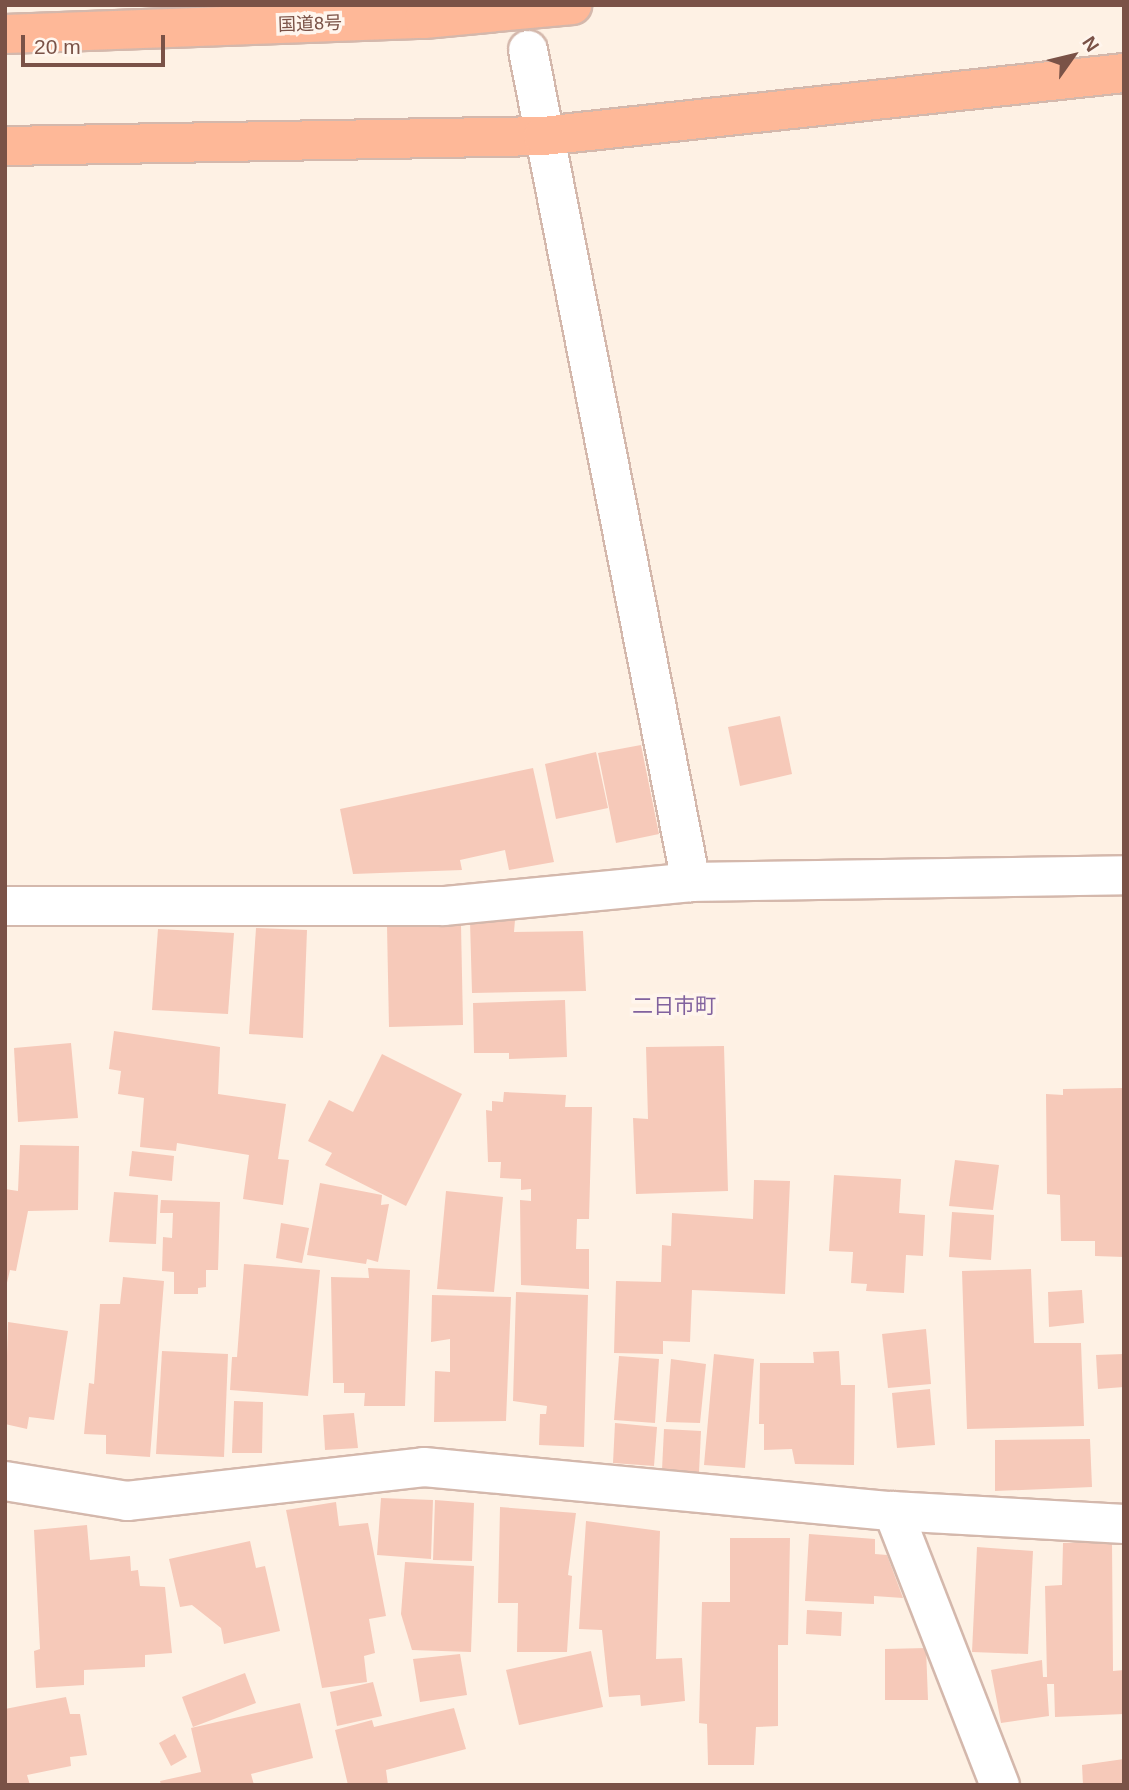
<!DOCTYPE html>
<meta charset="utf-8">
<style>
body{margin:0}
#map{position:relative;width:1129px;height:1790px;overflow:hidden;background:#fef1e4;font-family:Arial,"Noto Sans JP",sans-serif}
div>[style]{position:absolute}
.building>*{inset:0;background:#f6c9b9}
.roads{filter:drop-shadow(2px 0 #d4b8ac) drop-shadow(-2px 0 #d4b8ac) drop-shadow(0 2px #d4b8ac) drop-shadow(0 -2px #d4b8ac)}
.minor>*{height:38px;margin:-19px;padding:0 19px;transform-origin:19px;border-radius:19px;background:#fff}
.trunk>*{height:38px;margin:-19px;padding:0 19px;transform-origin:19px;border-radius:19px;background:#feb898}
span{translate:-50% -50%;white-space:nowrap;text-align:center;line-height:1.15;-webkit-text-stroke:7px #fff5ed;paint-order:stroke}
.street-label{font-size:18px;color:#7a5247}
.quarter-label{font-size:21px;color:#81629e}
.frame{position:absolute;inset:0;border:7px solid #7a5247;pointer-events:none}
.north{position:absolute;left:1038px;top:21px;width:70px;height:70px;-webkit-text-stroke:5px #fff5ed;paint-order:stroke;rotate:56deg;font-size:19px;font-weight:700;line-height:28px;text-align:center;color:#7a5247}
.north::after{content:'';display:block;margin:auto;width:24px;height:32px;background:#7a5247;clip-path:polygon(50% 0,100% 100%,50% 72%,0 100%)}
.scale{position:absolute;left:21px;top:35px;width:144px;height:32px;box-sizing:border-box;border:4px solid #7a5247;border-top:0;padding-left:9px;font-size:21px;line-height:24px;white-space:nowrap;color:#7a5247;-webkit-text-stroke:5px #fff5ed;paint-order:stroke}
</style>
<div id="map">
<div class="building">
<div style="clip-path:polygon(780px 716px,792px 774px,740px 786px,728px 727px)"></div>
<div style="clip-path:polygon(641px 745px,659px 834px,616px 843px,598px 753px)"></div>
<div style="clip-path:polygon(596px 752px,608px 808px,556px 819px,545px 764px)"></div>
<div style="clip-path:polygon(533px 768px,554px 862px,509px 870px,505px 850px,460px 860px,462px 870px,353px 874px,340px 809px)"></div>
<div style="clip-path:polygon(515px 920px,514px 932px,583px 931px,586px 991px,472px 993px,470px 921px)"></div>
<div style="clip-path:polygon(461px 925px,463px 1025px,389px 1027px,387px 926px)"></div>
<div style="clip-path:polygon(256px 928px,307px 930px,303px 1038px,249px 1034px)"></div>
<div style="clip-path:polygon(158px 929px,234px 933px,228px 1014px,152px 1010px)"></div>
<div style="clip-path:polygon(565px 1000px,567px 1057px,509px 1059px,509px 1053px,474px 1053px,473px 1003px)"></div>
<div style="clip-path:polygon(114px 1031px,220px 1047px,218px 1094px,286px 1104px,278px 1159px,289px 1160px,283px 1205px,243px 1199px,249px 1155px,177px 1143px,176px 1151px,140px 1147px,144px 1098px,118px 1094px,121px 1071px,109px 1069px)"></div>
<div style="clip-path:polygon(71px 1043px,78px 1118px,18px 1122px,14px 1048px)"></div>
<div style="clip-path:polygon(724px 1046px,728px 1191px,636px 1194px,633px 1118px,648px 1119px,646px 1047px)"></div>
<div style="clip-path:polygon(382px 1054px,462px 1094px,406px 1206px,325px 1165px,332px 1153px,308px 1141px,329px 1100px,353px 1112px)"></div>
<div style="clip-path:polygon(1124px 1088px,1124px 1257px,1095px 1256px,1095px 1241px,1061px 1241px,1060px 1195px,1047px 1194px,1046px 1094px,1063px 1095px,1063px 1089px)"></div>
<div style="clip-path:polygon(504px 1092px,566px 1095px,565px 1107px,592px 1107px,589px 1219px,577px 1219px,576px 1249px,589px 1249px,589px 1289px,521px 1285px,520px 1200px,531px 1201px,531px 1189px,521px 1190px,521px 1179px,500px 1178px,501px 1162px,488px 1162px,486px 1110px,492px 1111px,492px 1101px,503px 1102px)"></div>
<div style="clip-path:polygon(20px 1145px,79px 1146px,78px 1210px,28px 1211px,16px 1271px,10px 1270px,6px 1287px,5px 1189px,18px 1191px)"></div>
<div style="clip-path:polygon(132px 1151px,174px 1156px,172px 1181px,129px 1176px)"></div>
<div style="clip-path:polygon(955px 1160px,999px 1165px,993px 1210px,949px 1206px)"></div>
<div style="clip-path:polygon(834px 1175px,901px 1179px,899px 1213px,925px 1215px,923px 1256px,906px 1255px,904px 1293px,866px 1291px,867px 1284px,851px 1283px,853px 1252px,829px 1251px)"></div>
<div style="clip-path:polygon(754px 1180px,790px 1181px,785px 1294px,692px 1290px,690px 1342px,663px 1341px,663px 1354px,614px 1353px,616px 1281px,661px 1282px,662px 1245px,671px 1246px,672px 1213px,753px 1219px)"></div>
<div style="clip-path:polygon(320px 1183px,382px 1195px,381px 1205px,389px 1204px,378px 1262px,367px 1259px,366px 1264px,307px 1255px)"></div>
<div style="clip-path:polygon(446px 1191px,503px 1197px,494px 1292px,437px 1289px)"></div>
<div style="clip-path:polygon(114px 1192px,158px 1195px,156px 1244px,109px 1242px)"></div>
<div style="clip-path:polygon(161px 1200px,220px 1202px,218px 1270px,206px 1270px,206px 1287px,198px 1288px,198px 1294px,174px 1294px,174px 1272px,162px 1271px,163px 1237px,172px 1238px,173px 1213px,160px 1213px)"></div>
<div style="clip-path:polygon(952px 1212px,994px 1215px,991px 1260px,949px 1257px)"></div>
<div style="clip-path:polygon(281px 1223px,309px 1228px,302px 1263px,276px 1258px)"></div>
<div style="clip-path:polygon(244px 1264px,320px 1270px,308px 1396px,230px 1390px,232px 1357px,237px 1357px)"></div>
<div style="clip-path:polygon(368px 1268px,410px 1270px,405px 1406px,364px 1406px,365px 1393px,344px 1393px,344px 1383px,333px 1383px,331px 1277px,369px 1278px)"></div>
<div style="clip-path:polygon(1031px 1269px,1034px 1343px,1081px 1343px,1084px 1426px,967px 1429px,962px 1271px)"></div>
<div style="clip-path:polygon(123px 1277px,164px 1281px,150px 1457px,106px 1454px,106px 1435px,84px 1434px,89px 1383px,94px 1384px,100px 1304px,120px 1304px)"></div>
<div style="clip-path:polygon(1082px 1290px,1084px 1323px,1049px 1327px,1048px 1292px)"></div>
<div style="clip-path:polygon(516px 1292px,588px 1295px,584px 1447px,539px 1445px,540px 1414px,546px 1414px,547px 1406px,513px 1401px)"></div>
<div style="clip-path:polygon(432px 1295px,511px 1297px,506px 1421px,434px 1422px,435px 1371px,450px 1372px,450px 1339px,431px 1342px)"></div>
<div style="clip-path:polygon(8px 1322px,68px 1331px,54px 1420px,29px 1417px,27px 1429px,5px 1424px)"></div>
<div style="clip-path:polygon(926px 1329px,931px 1384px,888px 1388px,882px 1334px)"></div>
<div style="clip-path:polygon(162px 1351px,228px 1354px,224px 1457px,156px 1454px)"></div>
<div style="clip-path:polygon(839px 1351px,841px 1385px,855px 1385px,854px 1465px,795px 1464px,792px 1449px,764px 1450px,764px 1424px,759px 1424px,760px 1363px,814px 1363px,813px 1352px)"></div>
<div style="clip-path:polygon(714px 1354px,754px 1359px,745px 1468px,704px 1465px)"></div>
<div style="clip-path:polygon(1124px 1354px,1124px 1387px,1098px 1389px,1096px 1355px)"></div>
<div style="clip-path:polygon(619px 1356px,659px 1359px,655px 1423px,614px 1420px)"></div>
<div style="clip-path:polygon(671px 1359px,706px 1364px,700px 1423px,666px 1422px)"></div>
<div style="clip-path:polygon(930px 1389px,935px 1445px,897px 1448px,892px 1393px)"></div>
<div style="clip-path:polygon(234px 1401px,263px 1402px,262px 1453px,232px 1453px)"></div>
<div style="clip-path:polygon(354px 1413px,358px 1448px,325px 1450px,323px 1415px)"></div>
<div style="clip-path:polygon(615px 1423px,657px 1427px,654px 1466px,613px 1463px)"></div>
<div style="clip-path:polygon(664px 1429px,701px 1431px,699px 1472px,662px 1470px)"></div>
<div style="clip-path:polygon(1090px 1439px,1092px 1487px,995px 1491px,995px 1440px)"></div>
<div style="clip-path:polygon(381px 1498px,433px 1500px,431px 1559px,377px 1555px)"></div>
<div style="clip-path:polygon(435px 1500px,474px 1503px,472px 1561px,433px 1560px)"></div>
<div style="clip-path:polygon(336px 1502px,339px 1526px,368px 1523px,386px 1616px,369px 1619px,375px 1653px,364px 1656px,367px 1682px,322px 1688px,286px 1510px)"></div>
<div style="clip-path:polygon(500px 1507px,576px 1513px,568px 1575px,572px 1576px,567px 1652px,517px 1652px,518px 1603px,498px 1603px)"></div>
<div style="clip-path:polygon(586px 1521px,660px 1531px,656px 1659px,682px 1658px,685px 1701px,641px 1706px,640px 1695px,609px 1697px,602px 1630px,579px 1629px)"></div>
<div style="clip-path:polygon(87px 1525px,90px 1560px,130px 1556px,131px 1571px,138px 1570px,140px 1586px,165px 1587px,172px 1653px,145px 1655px,145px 1667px,84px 1670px,84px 1685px,36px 1688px,34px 1651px,40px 1649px,34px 1530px)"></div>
<div style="clip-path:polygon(809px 1534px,875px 1539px,875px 1554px,887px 1555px,903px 1598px,874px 1596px,874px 1604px,805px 1601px)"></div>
<div style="clip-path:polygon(730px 1538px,790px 1538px,788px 1645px,778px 1645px,778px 1726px,756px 1727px,754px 1765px,708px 1765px,707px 1724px,699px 1723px,702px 1602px,730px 1602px)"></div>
<div style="clip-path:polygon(250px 1541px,256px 1568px,265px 1566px,280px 1631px,224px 1644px,221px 1628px,192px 1605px,180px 1607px,169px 1559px)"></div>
<div style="clip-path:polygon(1112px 1541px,1113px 1671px,1124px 1670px,1124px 1714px,1055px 1717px,1054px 1684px,1047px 1684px,1049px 1716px,1001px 1723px,991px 1670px,1042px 1660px,1043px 1677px,1047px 1677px,1045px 1586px,1062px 1585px,1063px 1543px)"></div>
<div style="clip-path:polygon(977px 1547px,1033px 1551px,1028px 1654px,972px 1652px)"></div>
<div style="clip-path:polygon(405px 1562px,474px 1566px,471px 1652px,412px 1650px,401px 1614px)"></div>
<div style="clip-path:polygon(807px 1610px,842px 1612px,841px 1636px,806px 1634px)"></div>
<div style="clip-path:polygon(926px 1648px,928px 1700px,885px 1700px,885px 1649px)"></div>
<div style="clip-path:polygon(591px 1651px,603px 1707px,519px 1725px,506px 1670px)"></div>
<div style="clip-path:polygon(460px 1654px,467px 1695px,420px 1702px,413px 1659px)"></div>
<div style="clip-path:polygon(245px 1673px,256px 1703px,193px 1727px,182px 1697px)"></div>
<div style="clip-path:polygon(373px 1682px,382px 1716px,337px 1726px,330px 1692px)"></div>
<div style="clip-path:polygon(66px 1697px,70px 1714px,80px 1714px,87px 1755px,70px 1757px,71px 1766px,27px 1775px,30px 1785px,5px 1785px,5px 1709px)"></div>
<div style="clip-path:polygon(300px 1703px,313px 1758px,251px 1774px,254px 1785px,161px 1785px,160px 1781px,201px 1772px,191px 1728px)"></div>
<div style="clip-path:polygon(454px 1708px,466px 1749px,386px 1770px,388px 1785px,348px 1785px,335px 1730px,372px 1720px,374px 1727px)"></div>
<div style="clip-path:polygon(175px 1734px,187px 1757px,171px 1766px,159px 1743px)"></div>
<div style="clip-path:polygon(1124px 1759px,1124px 1785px,1083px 1785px,1082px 1765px)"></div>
</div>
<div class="roads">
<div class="minor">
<div style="left:528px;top:50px;width:848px;rotate:78.92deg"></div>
<div style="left:5px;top:906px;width:439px"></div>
<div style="left:444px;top:906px;width:248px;rotate:-5.5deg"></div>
<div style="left:691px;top:882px;width:433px;rotate:-0.9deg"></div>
<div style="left:5px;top:1481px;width:124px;rotate:9.3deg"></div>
<div style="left:127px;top:1501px;width:299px;rotate:-6.5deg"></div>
<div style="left:424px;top:1467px;width:471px;rotate:5.4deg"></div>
<div style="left:893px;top:1511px;width:231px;rotate:3.2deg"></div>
<div style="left:893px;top:1511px;width:294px;rotate:68.7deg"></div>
</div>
<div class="trunk">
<div style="left:5px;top:34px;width:419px;rotate:-2.1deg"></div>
<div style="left:424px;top:19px;width:149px;rotate:-5.4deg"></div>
<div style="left:5px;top:146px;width:538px;rotate:-1.06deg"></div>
<div style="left:543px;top:136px;width:584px;rotate:-6.19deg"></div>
</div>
</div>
<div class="street-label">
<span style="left:310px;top:24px;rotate:-2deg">国道8号</span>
</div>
<div class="quarter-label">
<span style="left:674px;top:1006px">二日市町</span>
</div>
<div class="frame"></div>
<div class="north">N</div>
<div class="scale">20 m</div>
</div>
